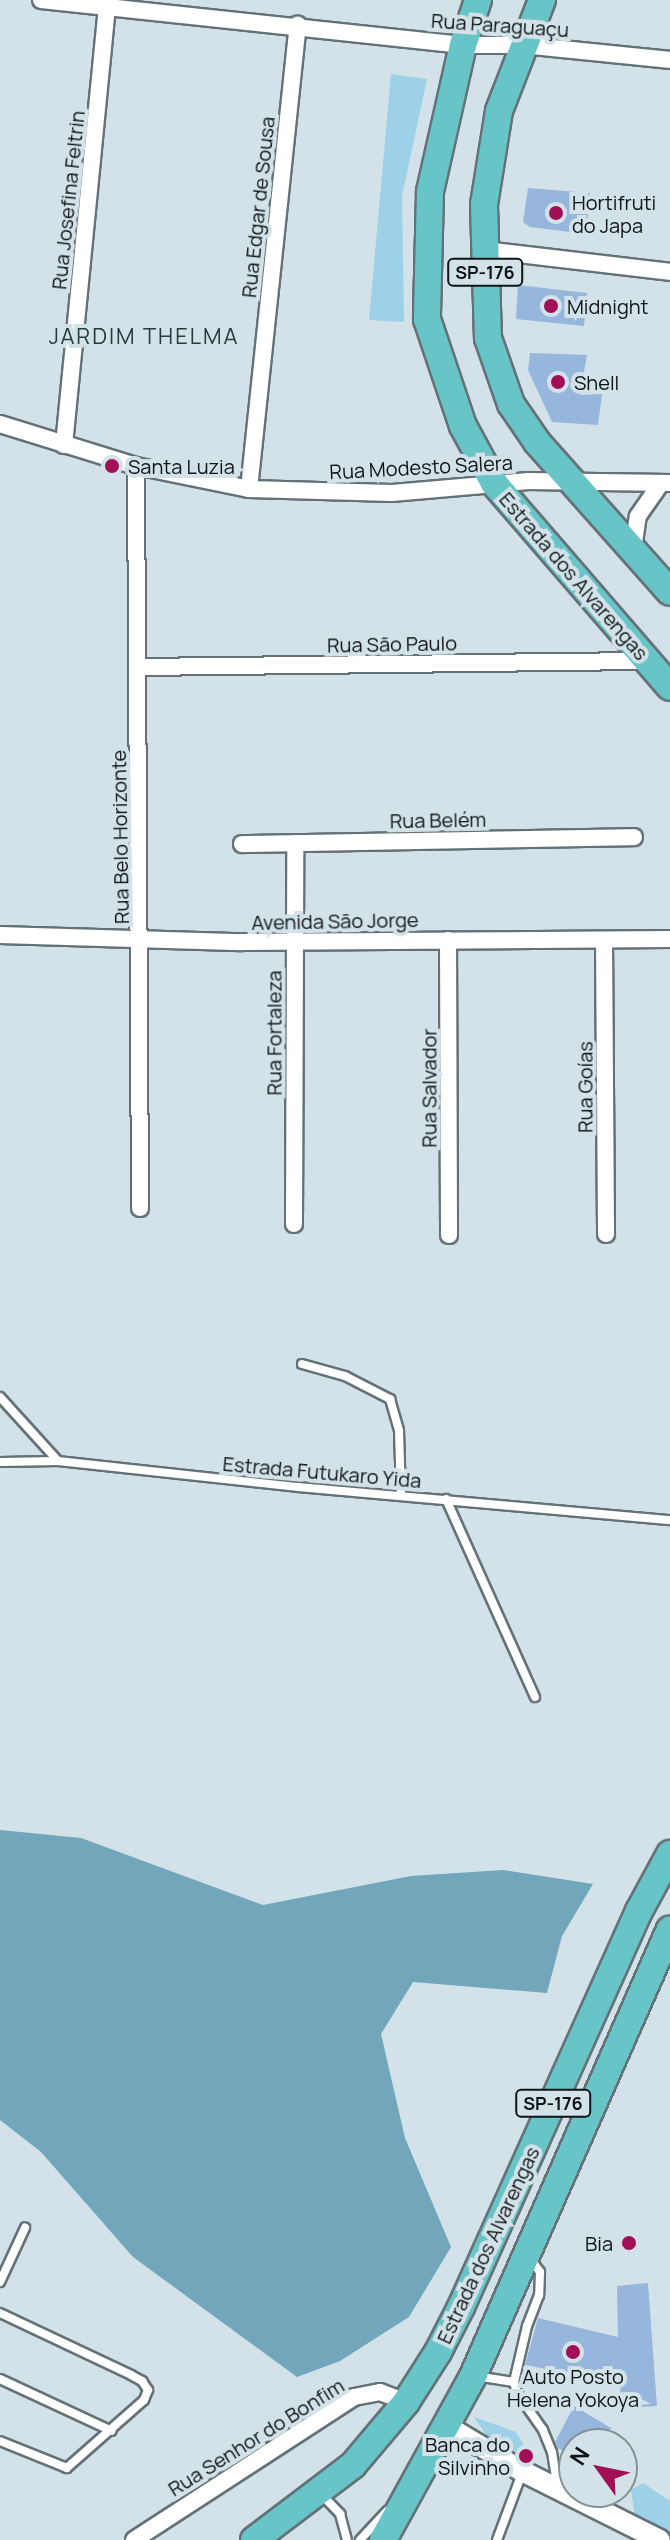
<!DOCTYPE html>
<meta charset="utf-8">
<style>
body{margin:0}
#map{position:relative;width:670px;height:2540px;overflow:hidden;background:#d2e2e8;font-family:Manrope,sans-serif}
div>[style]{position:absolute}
.green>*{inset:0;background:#9cd1e7}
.forest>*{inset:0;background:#71a6bb}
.building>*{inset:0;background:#96b6dc}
.roads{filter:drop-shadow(2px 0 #647278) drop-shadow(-2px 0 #647278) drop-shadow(0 2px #647278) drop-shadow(0 -2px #647278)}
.service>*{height:8px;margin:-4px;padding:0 4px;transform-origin:4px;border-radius:4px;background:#fff}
.minor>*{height:16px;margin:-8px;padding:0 8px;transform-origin:8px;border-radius:8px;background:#fff}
.tertiary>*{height:20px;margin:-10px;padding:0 10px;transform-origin:10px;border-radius:10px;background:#fff}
.primary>*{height:26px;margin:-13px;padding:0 13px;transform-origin:13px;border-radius:13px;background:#67c4c7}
.dots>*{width:22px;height:22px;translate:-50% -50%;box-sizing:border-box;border:4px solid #d2e2e8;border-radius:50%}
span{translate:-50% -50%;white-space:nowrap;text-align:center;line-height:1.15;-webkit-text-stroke:8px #d2e2e8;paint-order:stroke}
.shield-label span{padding:2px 6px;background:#d2e2e8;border:2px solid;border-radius:6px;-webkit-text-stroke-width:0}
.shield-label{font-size:18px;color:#0f1416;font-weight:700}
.street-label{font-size:20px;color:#0f1416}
.poi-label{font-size:20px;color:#0f1416}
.left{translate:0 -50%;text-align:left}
.right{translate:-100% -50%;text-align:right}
.neighbourhood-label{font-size:22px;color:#2b383d;letter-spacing:2px}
.north{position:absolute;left:558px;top:2428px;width:80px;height:80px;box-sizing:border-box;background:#d2e2e8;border:2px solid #849094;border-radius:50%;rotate:303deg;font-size:22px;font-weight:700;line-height:32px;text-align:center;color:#0f1416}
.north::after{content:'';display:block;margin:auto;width:28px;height:36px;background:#a10f56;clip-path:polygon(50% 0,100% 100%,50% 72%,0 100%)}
</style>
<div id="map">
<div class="green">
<div style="clip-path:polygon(391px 74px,427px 79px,402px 196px,404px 322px,369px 320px)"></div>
<div style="clip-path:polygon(474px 2417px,516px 2432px,535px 2464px,492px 2444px)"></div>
<div style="clip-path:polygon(643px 2483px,670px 2501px,670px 2536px,635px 2518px,631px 2490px)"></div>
</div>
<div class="forest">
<div style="clip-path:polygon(0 1830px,81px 1838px,263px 1905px,411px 1876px,503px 1870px,593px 1884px,562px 1936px,547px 1993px,413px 1982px,381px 2034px,405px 2138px,451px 2247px,409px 2317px,340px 2361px,297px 2377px,133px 2257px,41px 2152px,0 2120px)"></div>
</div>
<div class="building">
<div style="clip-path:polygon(528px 188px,590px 193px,586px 234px,530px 227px,523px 222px)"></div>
<div style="clip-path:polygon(518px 285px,587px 293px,584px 326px,516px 319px)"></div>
<div style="clip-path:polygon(530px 353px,587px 355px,580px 395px,602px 394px,598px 425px,552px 422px,528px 370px)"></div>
<div style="clip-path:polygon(648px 2283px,657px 2406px,621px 2408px,620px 2383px,525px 2365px,538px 2318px,618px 2337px,617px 2286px)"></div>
<div style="clip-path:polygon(574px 2406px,611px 2428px,602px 2444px,574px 2444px,574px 2457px,558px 2448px,555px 2442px)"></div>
</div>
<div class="roads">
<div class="service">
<div style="left:302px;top:1364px;width:45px;rotate:15.6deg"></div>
<div style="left:345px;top:1376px;width:51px;rotate:27.1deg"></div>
<div style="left:390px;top:1399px;width:33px;rotate:74deg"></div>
<div style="left:399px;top:1431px;width:64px;rotate:88.2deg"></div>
<div style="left:0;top:1397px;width:86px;rotate:47.8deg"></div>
<div style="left:58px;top:1461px;width:242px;rotate:6.2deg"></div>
<div style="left:299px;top:1487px;width:372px;rotate:5.1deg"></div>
<div style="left:0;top:1462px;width:58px;rotate:-1deg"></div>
<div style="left:446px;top:1499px;width:217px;rotate:65.8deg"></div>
<div style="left:531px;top:2260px;width:15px;rotate:53deg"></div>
<div style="left:540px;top:2272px;width:23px;rotate:92deg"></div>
<div style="left:539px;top:2295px;width:33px;rotate:111deg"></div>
<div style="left:527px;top:2326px;width:57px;rotate:103.1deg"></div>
<div style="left:514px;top:2382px;width:11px;rotate:75deg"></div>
<div style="left:517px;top:2393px;width:45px;rotate:54.9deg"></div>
<div style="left:543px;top:2430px;width:24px;rotate:68deg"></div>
<div style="left:552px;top:2452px;width:33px;rotate:81deg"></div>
<div style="left:0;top:2282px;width:60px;rotate:-65.2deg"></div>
<div style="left:0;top:2313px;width:145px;rotate:25.3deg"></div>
<div style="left:131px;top:2375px;width:13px;rotate:29deg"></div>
<div style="left:142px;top:2381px;width:11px;rotate:56deg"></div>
<div style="left:148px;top:2390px;width:11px;rotate:112deg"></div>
<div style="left:144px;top:2400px;width:103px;rotate:138.6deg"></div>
<div style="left:67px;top:2468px;width:72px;rotate:-158.1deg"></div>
<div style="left:476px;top:2376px;width:38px;rotate:9deg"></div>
<div style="left:0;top:2379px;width:123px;rotate:24.9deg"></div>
<div style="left:321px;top:2494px;width:28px;rotate:46deg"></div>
<div style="left:340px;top:2514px;width:27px;rotate:75deg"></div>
<div style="left:360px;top:2540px;width:40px;rotate:-47deg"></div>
<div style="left:497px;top:2540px;width:72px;rotate:-69.5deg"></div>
</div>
<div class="minor">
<div style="left:41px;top:0;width:424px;rotate:6.1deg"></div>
<div style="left:463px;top:45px;width:60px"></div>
<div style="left:523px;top:45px;width:148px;rotate:5.8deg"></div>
<div style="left:484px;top:250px;width:187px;rotate:6.7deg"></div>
<div style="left:0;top:424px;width:142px;rotate:17.2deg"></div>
<div style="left:136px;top:466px;width:115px;rotate:11.5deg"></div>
<div style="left:249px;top:489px;width:143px;rotate:1.6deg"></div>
<div style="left:392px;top:493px;width:137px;rotate:-5deg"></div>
<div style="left:528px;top:481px;width:142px;rotate:0.8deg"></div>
<div style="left:64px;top:445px;width:441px;rotate:-84.4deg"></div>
<div style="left:136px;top:466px;width:742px;rotate:89.69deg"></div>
<div style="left:249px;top:489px;width:467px;rotate:-84deg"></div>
<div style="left:633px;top:550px;width:34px;rotate:-82deg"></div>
<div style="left:638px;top:516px;width:40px;rotate:-55.1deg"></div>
<div style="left:138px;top:667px;width:508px;rotate:-0.68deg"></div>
<div style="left:242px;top:844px;width:392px;rotate:-1deg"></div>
<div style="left:0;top:935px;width:242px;rotate:1.7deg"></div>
<div style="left:242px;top:942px;width:428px;rotate:-0.4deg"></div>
<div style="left:448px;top:940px;width:295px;rotate:89.8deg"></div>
<div style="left:604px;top:940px;width:294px;rotate:89.6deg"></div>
<div style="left:294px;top:1224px;width:381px;rotate:-89.8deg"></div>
<div style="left:134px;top:2540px;width:262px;rotate:-33deg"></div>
<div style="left:354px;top:2397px;width:26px;rotate:-11deg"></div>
<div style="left:380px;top:2392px;width:28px;rotate:21deg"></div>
</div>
<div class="tertiary">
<div style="left:447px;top:2426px;width:87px;rotate:31deg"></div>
<div style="left:522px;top:2471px;width:154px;rotate:26.6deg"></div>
</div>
<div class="primary">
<div style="left:478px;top:0;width:47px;rotate:108.4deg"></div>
<div style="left:463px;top:45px;width:151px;rotate:102.7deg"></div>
<div style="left:430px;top:192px;width:127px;rotate:91.4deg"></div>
<div style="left:427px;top:319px;width:113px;rotate:71.4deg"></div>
<div style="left:463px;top:426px;width:65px;rotate:61.5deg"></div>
<div style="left:494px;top:483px;width:269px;rotate:49.2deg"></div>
<div style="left:542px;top:0;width:119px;rotate:111.2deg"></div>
<div style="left:499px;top:111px;width:95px;rotate:99.1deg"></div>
<div style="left:484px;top:205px;width:133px;rotate:88.3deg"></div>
<div style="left:488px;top:338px;width:70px;rotate:70.8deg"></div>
<div style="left:511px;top:404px;width:46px;rotate:55.6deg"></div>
<div style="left:537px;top:442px;width:200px;rotate:48.4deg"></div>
<div style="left:254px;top:2540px;width:124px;rotate:-37.1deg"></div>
<div style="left:353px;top:2465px;width:82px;rotate:-49.9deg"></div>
<div style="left:406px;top:2402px;width:59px;rotate:-57.4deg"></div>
<div style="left:438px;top:2352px;width:51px;rotate:-62.9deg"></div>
<div style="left:461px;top:2307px;width:434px;rotate:-65.8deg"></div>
<div style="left:639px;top:1911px;width:65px;rotate:-61.5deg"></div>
<div style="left:383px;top:2540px;width:187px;rotate:-61.2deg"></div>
<div style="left:473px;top:2376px;width:488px;rotate:-66.2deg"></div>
</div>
</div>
<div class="dots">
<div style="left:556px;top:213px;background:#a10f56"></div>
<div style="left:551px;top:306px;background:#a10f56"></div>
<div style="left:558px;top:382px;background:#a10f56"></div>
<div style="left:112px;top:466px;background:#a10f56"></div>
<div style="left:629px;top:2243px;background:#a10f56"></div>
<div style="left:573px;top:2352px;background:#a10f56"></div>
<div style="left:526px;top:2456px;background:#a10f56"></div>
</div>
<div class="shield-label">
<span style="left:485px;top:272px">SP-176</span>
<span style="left:553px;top:2103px">SP-176</span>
</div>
<div class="street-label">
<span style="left:500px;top:25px;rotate:4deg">Rua Paraguaçu</span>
<span style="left:68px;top:200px;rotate:-84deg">Rua Josefina Feltrin</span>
<span style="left:258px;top:207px;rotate:-84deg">Rua Edgar de Sousa</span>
<span style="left:421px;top:467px;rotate:-3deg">Rua Modesto Salera</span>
<span style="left:574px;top:576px;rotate:49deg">Estrada dos Alvarengas</span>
<span style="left:392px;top:644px;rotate:-1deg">Rua São Paulo</span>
<span style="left:438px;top:820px;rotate:-1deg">Rua Belém</span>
<span style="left:120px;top:837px;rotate:-91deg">Rua Belo Horizonte</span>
<span style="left:335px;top:921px;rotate:-1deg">Avenida São Jorge</span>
<span style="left:274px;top:1033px;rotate:-90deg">Rua Fortaleza</span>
<span style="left:585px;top:1087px;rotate:-90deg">Rua Goías</span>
<span style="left:429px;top:1088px;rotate:-90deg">Rua Salvador</span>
<span style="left:322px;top:1472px;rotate:5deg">Estrada Futukaro Yida</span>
<span style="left:488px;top:2245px;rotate:-65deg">Estrada dos Alvarengas</span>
<span style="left:256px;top:2437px;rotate:-32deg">Rua Senhor do Bonfim</span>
</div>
<div class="poi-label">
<span class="left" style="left:572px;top:214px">Hortifruti<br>do Japa</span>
<span class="left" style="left:567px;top:306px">Midnight</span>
<span class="left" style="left:574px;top:382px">Shell</span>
<span class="left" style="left:128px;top:466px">Santa Luzia</span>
<span class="right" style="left:613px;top:2243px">Bia</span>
<span style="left:573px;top:2388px">Auto Posto<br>Helena Yokoya</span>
<span class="right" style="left:510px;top:2456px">Banca do<br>Silvinho</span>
</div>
<div class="neighbourhood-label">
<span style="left:144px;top:337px">JARDIM THELMA</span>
</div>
<div class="north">N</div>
</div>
